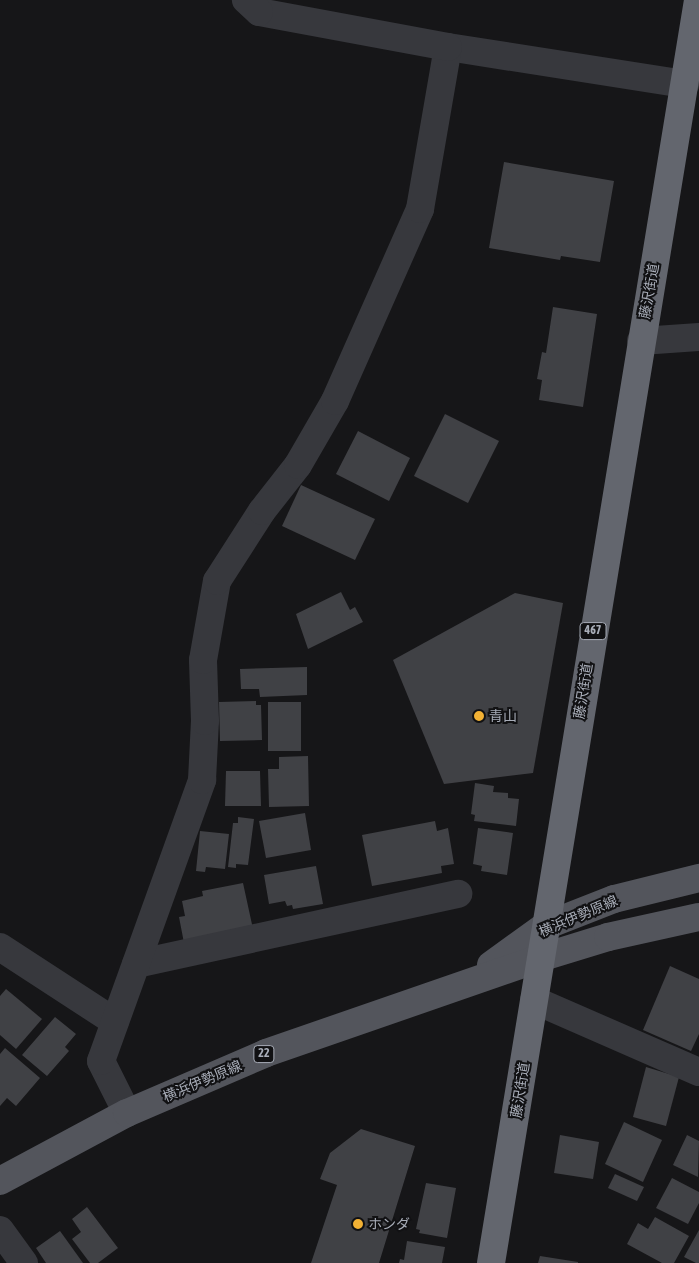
<!DOCTYPE html>
<meta charset="utf-8">
<style>
body{margin:0}
#map{position:relative;width:699px;height:1263px;overflow:hidden;background:#161618;font-family:"Asap Condensed","Noto Sans JP",sans-serif}
div>[style]{position:absolute}
.building>*{inset:0;background:#404145}
.minor>*{height:28px;margin:-14px;padding:0 14px;transform-origin:14px;border-radius:14px;background:#37383d}
.major>*{height:28px;margin:-14px;padding:0 14px;transform-origin:14px;border-radius:14px;background:#53555c}
.highway>*{height:28px;margin:-14px;padding:0 14px;transform-origin:14px;border-radius:14px;background:#63666e}
.dots>*{width:14px;height:14px;translate:-50% -50%;box-sizing:border-box;border:2px solid #111113;border-radius:50%}
span{translate:-50% -50%;white-space:nowrap;text-align:center;line-height:1.15;-webkit-text-stroke:4px #111113;paint-order:stroke}
.shield-label span{padding:1px 4px;background:#111113;border:1px solid;border-radius:4px;-webkit-text-stroke-width:0}
.shield-label{font-size:12px;color:#a8adb8;font-weight:700}
.street-label{font-size:14px;color:#a8adb8}
.poi-label{font-size:14px;color:#a8adb8}
.left{translate:0 -50%;text-align:left}
</style>
<div id="map">
<div class="building">
<div style="clip-path:polygon(504px 162px,614px 181px,600px 262px,561px 256px,560px 260px,489px 248px)"></div>
<div style="clip-path:polygon(553px 307px,597px 314px,583px 407px,539px 400px,542px 380px,537px 379px,542px 352px,546px 353px)"></div>
<div style="clip-path:polygon(445px 414px,499px 441px,468px 503px,414px 476px)"></div>
<div style="clip-path:polygon(358px 431px,410px 458px,389px 501px,336px 474px)"></div>
<div style="clip-path:polygon(301px 485px,375px 519px,355px 560px,282px 526px)"></div>
<div style="clip-path:polygon(341px 592px,350px 610px,355px 607px,363px 622px,308px 649px,296px 614px)"></div>
<div style="clip-path:polygon(515px 593px,563px 603px,533px 773px,444px 784px,393px 660px)"></div>
<div style="clip-path:polygon(307px 667px,307px 695px,260px 697px,259px 689px,241px 689px,240px 669px)"></div>
<div style="clip-path:polygon(256px 701px,256px 705px,261px 705px,262px 740px,220px 741px,219px 702px)"></div>
<div style="clip-path:polygon(268px 702px,301px 702px,301px 751px,268px 751px)"></div>
<div style="clip-path:polygon(308px 756px,309px 806px,269px 807px,268px 769px,279px 769px,279px 757px)"></div>
<div style="clip-path:polygon(226px 771px,260px 771px,261px 806px,225px 806px)"></div>
<div style="clip-path:polygon(475px 783px,494px 786px,493px 792px,508px 793px,508px 798px,519px 799px,516px 826px,474px 821px,475px 815px,471px 814px)"></div>
<div style="clip-path:polygon(305px 813px,311px 850px,266px 858px,259px 821px)"></div>
<div style="clip-path:polygon(238px 817px,254px 819px,248px 865px,236px 864px,236px 868px,228px 867px,233px 823px,238px 823px)"></div>
<div style="clip-path:polygon(435px 821px,437px 831px,448px 828px,454px 864px,441px 866px,442px 873px,372px 886px,362px 835px)"></div>
<div style="clip-path:polygon(478px 828px,513px 833px,507px 875px,481px 871px,482px 866px,473px 864px)"></div>
<div style="clip-path:polygon(200px 831px,229px 834px,225px 869px,206px 867px,205px 872px,196px 871px)"></div>
<div style="clip-path:polygon(316px 866px,323px 904px,293px 909px,292px 905px,287px 906px,285px 901px,269px 904px,264px 875px)"></div>
<div style="clip-path:polygon(243px 883px,253px 929px,184px 943px,179px 917px,185px 916px,182px 901px,203px 896px,202px 891px)"></div>
<div style="clip-path:polygon(670px 966px,699px 979px,699px 1034px,691px 1051px,643px 1030px)"></div>
<div style="clip-path:polygon(6px 989px,42px 1019px,16px 1049px,0 1035px,0 996px)"></div>
<div style="clip-path:polygon(55px 1017px,76px 1034px,65px 1047px,69px 1051px,47px 1076px,22px 1055px)"></div>
<div style="clip-path:polygon(5px 1048px,40px 1078px,16px 1106px,7px 1098px,0 1106px,0 1054px)"></div>
<div style="clip-path:polygon(646px 1067px,679px 1077px,666px 1126px,633px 1117px)"></div>
<div style="clip-path:polygon(624px 1122px,662px 1140px,643px 1182px,605px 1164px)"></div>
<div style="clip-path:polygon(361px 1129px,415px 1146px,379px 1263px,311px 1263px,337px 1185px,320px 1179px,330px 1153px)"></div>
<div style="clip-path:polygon(560px 1135px,599px 1142px,593px 1179px,554px 1173px)"></div>
<div style="clip-path:polygon(687px 1135px,699px 1141px,698px 1177px,673px 1165px)"></div>
<div style="clip-path:polygon(615px 1174px,644px 1187px,637px 1201px,608px 1188px)"></div>
<div style="clip-path:polygon(672px 1178px,699px 1192px,699px 1203px,688px 1224px,656px 1208px)"></div>
<div style="clip-path:polygon(426px 1183px,456px 1188px,447px 1238px,419px 1233px,420px 1230px,416px 1229px)"></div>
<div style="clip-path:polygon(87px 1207px,118px 1248px,98px 1263px,90px 1263px,72px 1239px,81px 1232px,72px 1219px)"></div>
<div style="clip-path:polygon(655px 1217px,689px 1236px,674px 1263px,662px 1263px,627px 1244px,638px 1223px,648px 1229px)"></div>
<div style="clip-path:polygon(699px 1230px,699px 1263px,696px 1263px,684px 1257px)"></div>
<div style="clip-path:polygon(60px 1231px,83px 1263px,46px 1263px,36px 1248px)"></div>
<div style="clip-path:polygon(407px 1241px,445px 1247px,442px 1263px,399px 1263px,400px 1259px,404px 1260px)"></div>
<div style="clip-path:polygon(540px 1256px,578px 1262px,578px 1263px,538px 1263px)"></div>
</div>
<div class="minor">
<div style="left:448px;top:47px;width:240px;rotate:8.9deg"></div>
<div style="left:641px;top:341px;width:58px;rotate:-3.9deg"></div>
<div style="left:0;top:947px;width:137px;rotate:33.1deg"></div>
<div style="left:136px;top:964px;width:330px;rotate:-12.3deg"></div>
<div style="left:534px;top:1000px;width:180px;rotate:23.6deg"></div>
<div style="left:127px;top:1113px;width:58px;rotate:-116.6deg"></div>
<div style="left:101px;top:1061px;width:299px;rotate:-70.2deg"></div>
<div style="left:202px;top:780px;width:59px;rotate:-87.1deg"></div>
<div style="left:205px;top:721px;width:61px;rotate:-91.9deg"></div>
<div style="left:203px;top:660px;width:80px;rotate:-80deg"></div>
<div style="left:217px;top:581px;width:83px;rotate:-57.3deg"></div>
<div style="left:262px;top:511px;width:58px;rotate:-52deg"></div>
<div style="left:298px;top:465px;width:74px;rotate:-60deg"></div>
<div style="left:335px;top:401px;width:210px;rotate:-66.1deg"></div>
<div style="left:420px;top:209px;width:164px;rotate:-80.2deg"></div>
<div style="left:448px;top:47px;width:192px;rotate:-169.5deg"></div>
<div style="left:259px;top:12px;width:18px;rotate:-137deg"></div>
<div style="left:0;top:1230px;width:41px;rotate:54deg"></div>
</div>
<div class="major">
<div style="left:491px;top:965px;width:67px;rotate:-35.8deg"></div>
<div style="left:545px;top:926px;width:74px;rotate:-21.4deg"></div>
<div style="left:614px;top:899px;width:88px;rotate:-13.9deg"></div>
<div style="left:0;top:1181px;width:144px;rotate:-28.2deg"></div>
<div style="left:127px;top:1113px;width:151px;rotate:-23.3deg"></div>
<div style="left:266px;top:1053px;width:290px;rotate:-19.1deg"></div>
<div style="left:540px;top:958px;width:71px;rotate:-17.2deg"></div>
<div style="left:608px;top:937px;width:93px;rotate:-12.4deg"></div>
</div>
<div class="highway">
<div style="left:491px;top:1263px;width:1280px;rotate:-80.69deg"></div>
</div>
<div class="dots">
<div style="left:479px;top:716px;background:#f2b134"></div>
<div style="left:358px;top:1224px;background:#f2b134"></div>
</div>
<div class="shield-label">
<span style="left:593px;top:631px">467</span>
<span style="left:264px;top:1054px">22</span>
</div>
<div class="street-label">
<span style="left:649px;top:291px;rotate:-80deg">藤沢街道</span>
<span style="left:583px;top:691px;rotate:-81deg">藤沢街道</span>
<span style="left:578px;top:916px;rotate:-23deg">横浜伊勢原線</span>
<span style="left:202px;top:1081px;rotate:-23deg">横浜伊勢原線</span>
<span style="left:520px;top:1090px;rotate:-81deg">藤沢街道</span>
</div>
<div class="poi-label">
<span class="left" style="left:489px;top:716px">青山</span>
<span class="left" style="left:368px;top:1224px">ホンダ</span>
</div>
</div>
